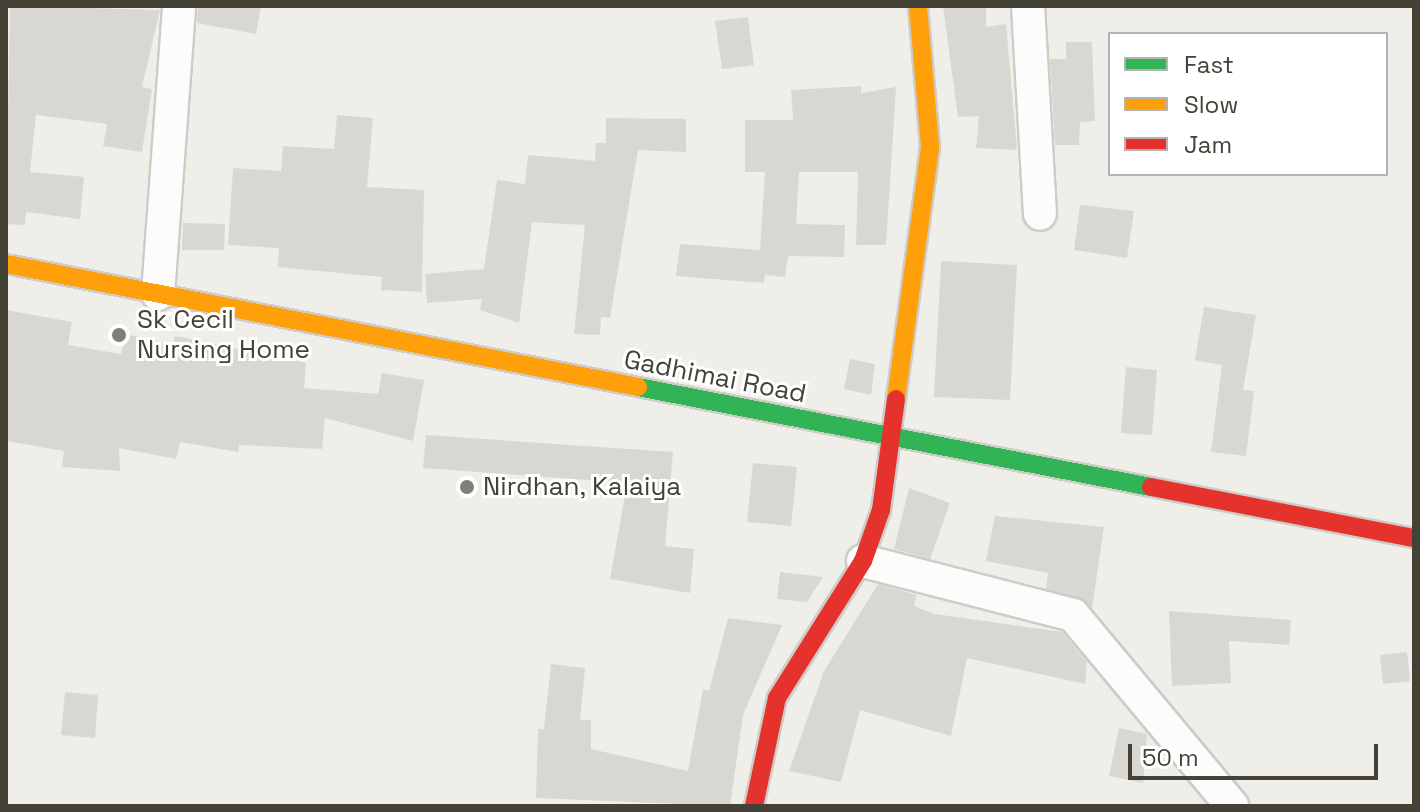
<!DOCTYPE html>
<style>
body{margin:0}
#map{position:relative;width:1420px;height:812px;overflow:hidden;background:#efeee9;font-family:"Space Grotesk",sans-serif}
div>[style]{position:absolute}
.building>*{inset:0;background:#d9d7d2}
.roads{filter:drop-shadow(2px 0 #cdccc7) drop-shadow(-2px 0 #cdccc7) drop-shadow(0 2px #cdccc7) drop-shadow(0 -2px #cdccc7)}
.street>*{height:32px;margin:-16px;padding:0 16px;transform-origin:16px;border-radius:16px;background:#fdfcfc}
.fast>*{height:18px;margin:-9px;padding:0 9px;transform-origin:9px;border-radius:9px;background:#30b455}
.slow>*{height:18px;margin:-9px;padding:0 9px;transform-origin:9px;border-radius:9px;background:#ff9f0a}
.jam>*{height:18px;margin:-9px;padding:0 9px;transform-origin:9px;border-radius:9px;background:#e5322d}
.dots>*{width:22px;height:22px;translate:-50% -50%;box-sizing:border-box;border:4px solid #fff;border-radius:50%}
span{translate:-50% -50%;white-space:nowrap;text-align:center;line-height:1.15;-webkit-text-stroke:6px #fff;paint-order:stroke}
.poi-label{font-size:26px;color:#444137}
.left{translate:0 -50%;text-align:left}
.street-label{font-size:26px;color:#444137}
.frame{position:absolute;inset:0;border:8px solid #444137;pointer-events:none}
.legend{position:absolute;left:1108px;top:32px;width:280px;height:144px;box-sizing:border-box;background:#fff;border:2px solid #b4b3af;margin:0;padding:10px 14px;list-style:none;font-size:24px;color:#444137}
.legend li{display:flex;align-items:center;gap:16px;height:40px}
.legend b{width:40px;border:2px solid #b4b3af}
.scale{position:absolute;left:1128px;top:744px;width:250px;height:36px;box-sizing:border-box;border:4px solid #444137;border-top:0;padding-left:10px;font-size:24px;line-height:28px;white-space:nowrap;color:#444137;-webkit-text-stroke:6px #fff;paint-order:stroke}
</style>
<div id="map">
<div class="building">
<div style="clip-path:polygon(10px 6px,160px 10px,142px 87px,152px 89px,142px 152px,103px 146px,107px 124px,36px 115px,30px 172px,84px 177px,80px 219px,26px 212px,25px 225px,6px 224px)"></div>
<div style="clip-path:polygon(198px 6px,261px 6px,256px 34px,197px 23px)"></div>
<div style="clip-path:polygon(943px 6px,986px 6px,986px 27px,1006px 24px,1017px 150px,976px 148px,979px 116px,958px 117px)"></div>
<div style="clip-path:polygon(748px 17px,754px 65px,722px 69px,715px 21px)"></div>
<div style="clip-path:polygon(1066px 42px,1092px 42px,1095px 121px,1080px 122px,1079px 145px,1055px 145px,1050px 59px,1066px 59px)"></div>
<div style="clip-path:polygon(861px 86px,861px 93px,896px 87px,886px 245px,856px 245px,858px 172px,799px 172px,796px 224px,845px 225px,844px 257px,788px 256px,785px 277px,765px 275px,764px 283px,676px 276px,680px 244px,760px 250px,765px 172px,745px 172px,745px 120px,793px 120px,791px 90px)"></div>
<div style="clip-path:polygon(337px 115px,373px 118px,367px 187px,424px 190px,422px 292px,381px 290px,382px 277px,278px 267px,279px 248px,228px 245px,233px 168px,281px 171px,283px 146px,334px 149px)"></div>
<div style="clip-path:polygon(606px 118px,686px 119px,686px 152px,638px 150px,610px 318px,601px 317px,600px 335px,574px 334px,585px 225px,532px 222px,519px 323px,480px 310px,482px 299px,427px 303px,425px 274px,484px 269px,497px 180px,525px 184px,528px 155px,595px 161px,596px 143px,606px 143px)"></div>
<div style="clip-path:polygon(1080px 205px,1134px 211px,1127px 258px,1074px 250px)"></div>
<div style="clip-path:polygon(183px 223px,225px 224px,224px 250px,182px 250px)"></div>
<div style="clip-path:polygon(941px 261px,1017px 265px,1010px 400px,934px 397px)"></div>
<div style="clip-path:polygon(1204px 307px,1256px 315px,1243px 390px,1254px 391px,1246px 456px,1211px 452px,1222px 365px,1195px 360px)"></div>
<div style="clip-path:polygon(6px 310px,72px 322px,68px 345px,121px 354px,126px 334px,173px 345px,175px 336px,306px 363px,304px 388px,378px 394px,382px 373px,424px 380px,413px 441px,325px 418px,322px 449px,239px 445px,238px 452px,180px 442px,176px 459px,119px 448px,120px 471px,62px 467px,64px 451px,6px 441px)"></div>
<div style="clip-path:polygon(850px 359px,875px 364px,871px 395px,844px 389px)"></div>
<div style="clip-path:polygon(1126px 367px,1157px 370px,1152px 435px,1121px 433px)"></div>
<div style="clip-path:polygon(426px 435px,673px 452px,665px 546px,694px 549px,690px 593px,610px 579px,625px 495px,614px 494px,615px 482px,423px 468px)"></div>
<div style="clip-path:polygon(753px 463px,797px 467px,791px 526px,747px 522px)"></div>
<div style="clip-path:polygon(909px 488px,950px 503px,930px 559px,894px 549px)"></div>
<div style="clip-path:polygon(995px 516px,1104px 527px,1092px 608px,1046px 589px,1048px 573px,986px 561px)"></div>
<div style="clip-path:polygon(780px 572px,823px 577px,807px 602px,777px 599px)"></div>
<div style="clip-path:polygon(878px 584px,917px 595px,914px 606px,935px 614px,1062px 632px,1087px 662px,1085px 684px,967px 658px,951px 736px,860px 710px,841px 782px,789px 771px,824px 671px)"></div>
<div style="clip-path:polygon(1169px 611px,1291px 620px,1289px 645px,1229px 641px,1231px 683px,1172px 686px)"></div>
<div style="clip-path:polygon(728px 618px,782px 625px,743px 715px,730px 806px,536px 798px,538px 729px,544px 729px,551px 664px,585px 668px,580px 720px,591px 720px,591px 749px,688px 771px,703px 689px,709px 691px)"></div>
<div style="clip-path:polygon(1407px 652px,1410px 681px,1383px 684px,1380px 655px)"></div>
<div style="clip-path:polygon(65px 692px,98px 695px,95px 738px,61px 735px)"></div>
<div style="clip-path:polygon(1119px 728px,1147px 734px,1143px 783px,1109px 776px)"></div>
</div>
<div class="roads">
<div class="street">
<div style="left:1028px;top:6px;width:208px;rotate:86.7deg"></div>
<div style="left:158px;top:294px;width:289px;rotate:-85.8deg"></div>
<div style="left:863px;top:561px;width:217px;rotate:14.4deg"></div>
<div style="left:1073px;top:615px;width:249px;rotate:50.2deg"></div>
</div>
<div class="fast">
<div style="left:638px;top:387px;width:523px;rotate:11.03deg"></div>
</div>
<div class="slow">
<div style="left:6px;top:264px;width:644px;rotate:11.01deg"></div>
<div style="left:896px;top:399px;width:255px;rotate:-82.3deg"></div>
<div style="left:930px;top:146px;width:141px;rotate:-94.9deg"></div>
</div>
<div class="jam">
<div style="left:1151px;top:487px;width:268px;rotate:11deg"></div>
<div style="left:754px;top:806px;width:110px;rotate:-78deg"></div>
<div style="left:777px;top:698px;width:162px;rotate:-57.9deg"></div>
<div style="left:863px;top:561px;width:54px;rotate:-70.6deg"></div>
<div style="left:881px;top:510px;width:112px;rotate:-82.3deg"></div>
</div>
</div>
<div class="dots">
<div style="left:119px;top:335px;background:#807e75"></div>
<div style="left:467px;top:487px;background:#807e75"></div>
</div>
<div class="poi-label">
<span class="left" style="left:137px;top:335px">Sk Cecil<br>Nursing Home</span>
<span class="left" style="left:483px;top:487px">Nirdhan, Kalaiya</span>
</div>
<div class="street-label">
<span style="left:715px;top:377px;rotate:11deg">Gadhimai Road</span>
</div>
<div class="frame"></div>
<ul class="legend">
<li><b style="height:10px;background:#30b455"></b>Fast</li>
<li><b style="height:10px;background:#ff9f0a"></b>Slow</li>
<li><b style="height:10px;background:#e5322d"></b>Jam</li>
</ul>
<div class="scale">50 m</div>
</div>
